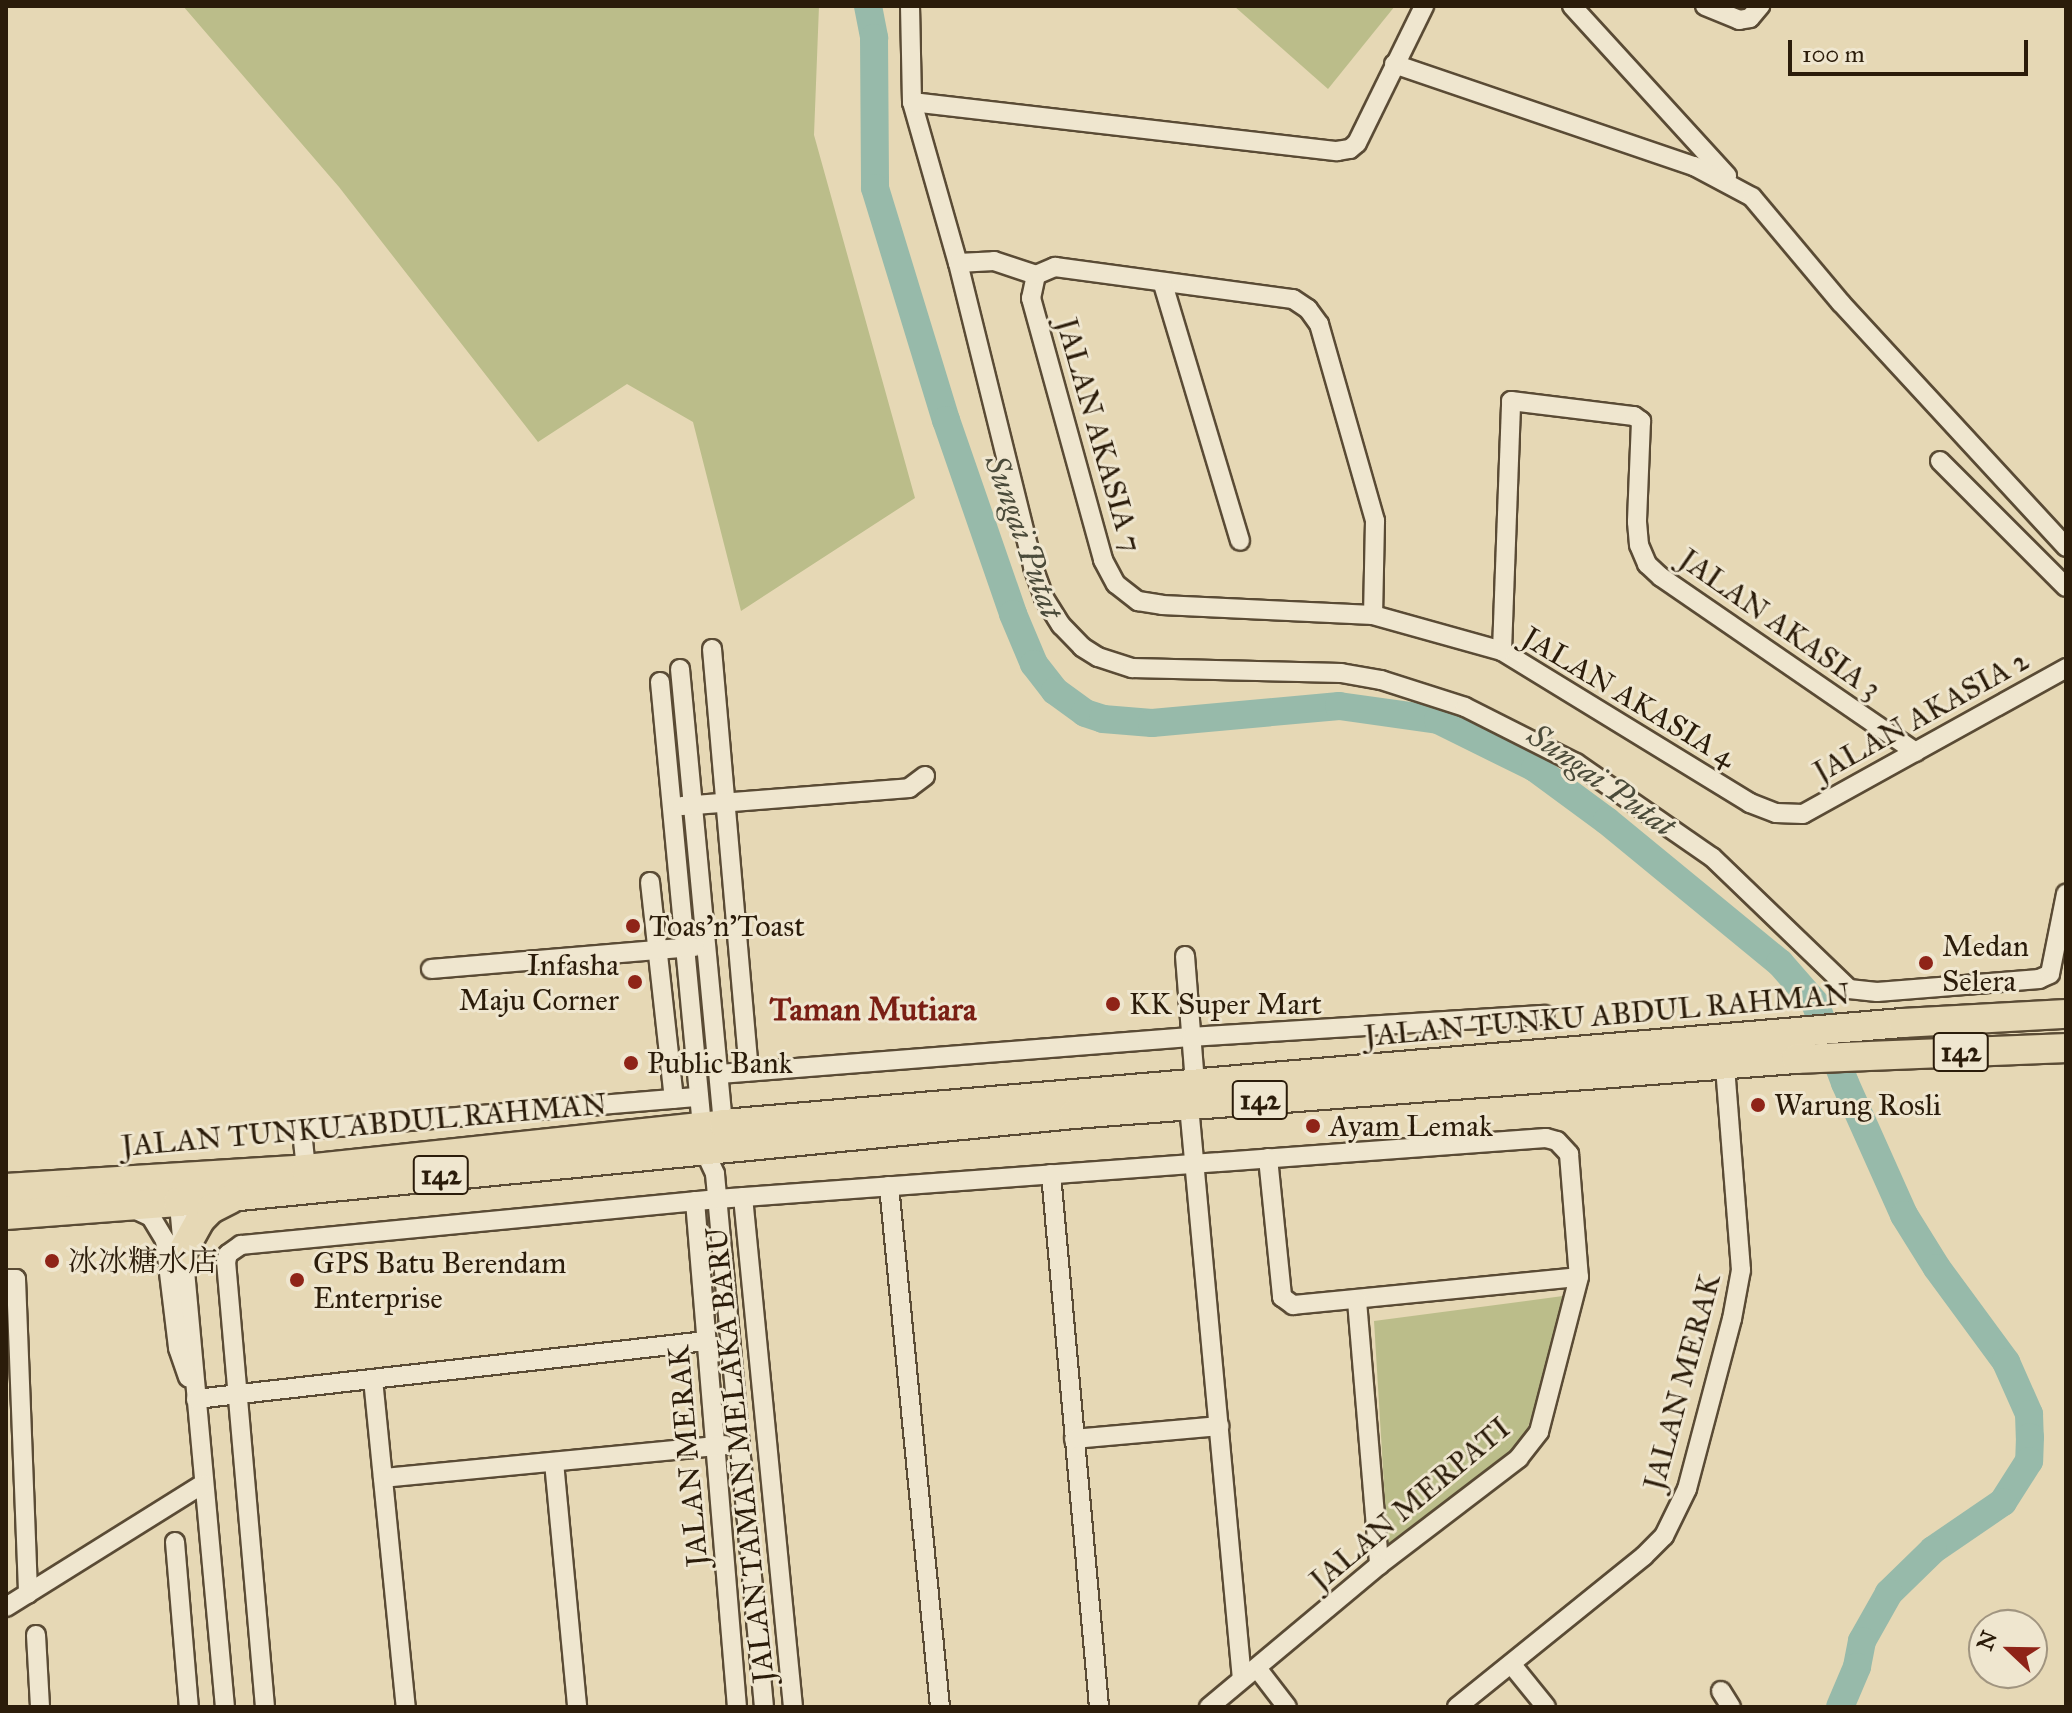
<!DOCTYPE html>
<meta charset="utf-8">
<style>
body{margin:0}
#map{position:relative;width:2072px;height:1713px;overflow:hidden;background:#e6d8b5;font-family:"IM FELL Great Primer","Noto Serif SC",serif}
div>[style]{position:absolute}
.green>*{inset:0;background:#bbbd8a}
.river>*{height:28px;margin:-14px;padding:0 14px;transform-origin:14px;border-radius:14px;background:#97baaa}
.roads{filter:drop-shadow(2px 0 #5a4b35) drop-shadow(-2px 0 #5a4b35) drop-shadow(0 2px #5a4b35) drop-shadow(0 -2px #5a4b35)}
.street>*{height:18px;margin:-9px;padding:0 9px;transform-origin:9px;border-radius:9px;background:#efe6cf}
.primary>*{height:28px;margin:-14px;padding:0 14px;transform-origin:14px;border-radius:14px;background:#e6d8b5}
.dots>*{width:22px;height:22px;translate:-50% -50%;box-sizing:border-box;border:4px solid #efe6cf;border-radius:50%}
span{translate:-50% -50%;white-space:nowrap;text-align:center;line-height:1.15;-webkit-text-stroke:6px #efe6cf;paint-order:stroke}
.shield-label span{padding:2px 6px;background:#efe6cf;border:2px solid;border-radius:6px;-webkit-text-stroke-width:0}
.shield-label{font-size:28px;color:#2b1c0a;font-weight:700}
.street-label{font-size:30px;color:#2b1c0a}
.poi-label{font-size:30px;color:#2b1c0a}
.left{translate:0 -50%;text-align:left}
.right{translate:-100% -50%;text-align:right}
.water-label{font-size:32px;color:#4b4b3a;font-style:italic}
.neighbourhood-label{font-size:32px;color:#7a1f14;font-weight:700}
.frame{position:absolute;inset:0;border:8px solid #2b1c0a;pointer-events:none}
.north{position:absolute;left:1968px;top:1609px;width:80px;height:80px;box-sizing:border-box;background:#efe6cf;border:2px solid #a19580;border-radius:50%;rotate:292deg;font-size:22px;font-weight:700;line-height:32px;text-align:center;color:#2b1c0a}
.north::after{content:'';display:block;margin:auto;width:28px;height:36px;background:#8f2418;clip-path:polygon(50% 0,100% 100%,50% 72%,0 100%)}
.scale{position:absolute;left:1788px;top:40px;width:240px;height:36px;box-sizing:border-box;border:4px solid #2b1c0a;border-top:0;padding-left:10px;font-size:24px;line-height:28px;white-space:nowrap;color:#2b1c0a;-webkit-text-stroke:6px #efe6cf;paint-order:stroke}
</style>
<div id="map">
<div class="green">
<div style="clip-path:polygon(183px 6px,819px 6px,814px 135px,915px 498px,741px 611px,693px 422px,627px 384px,538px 442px,339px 187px)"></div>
<div style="clip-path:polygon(1234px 6px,1395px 6px,1328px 89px)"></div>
<div style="clip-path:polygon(1563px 1296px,1564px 1324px,1520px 1450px,1388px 1551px,1374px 1321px)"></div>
</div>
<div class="river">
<div style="left:868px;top:6px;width:33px;rotate:79deg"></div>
<div style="left:874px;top:38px;width:150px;rotate:89.6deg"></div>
<div style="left:875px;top:188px;width:243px;rotate:73deg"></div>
<div style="left:946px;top:420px;width:205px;rotate:70.9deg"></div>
<div style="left:1013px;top:614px;width:54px;rotate:67.2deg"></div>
<div style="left:1034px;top:664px;width:34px;rotate:52deg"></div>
<div style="left:1055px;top:691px;width:37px;rotate:36deg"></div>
<div style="left:1085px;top:713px;width:19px;rotate:18deg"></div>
<div style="left:1103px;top:719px;width:49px;rotate:4.7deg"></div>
<div style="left:1152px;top:723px;width:188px;rotate:-5.2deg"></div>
<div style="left:1339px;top:706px;width:100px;rotate:8deg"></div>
<div style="left:1438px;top:720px;width:108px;rotate:26.3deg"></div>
<div style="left:1535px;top:768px;width:89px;rotate:36.4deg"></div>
<div style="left:1607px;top:821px;width:224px;rotate:39.4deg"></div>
<div style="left:1780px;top:963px;width:53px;rotate:48.8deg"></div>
<div style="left:1815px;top:1003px;width:85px;rotate:69.4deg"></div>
<div style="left:1845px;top:1083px;width:145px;rotate:65.9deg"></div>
<div style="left:1904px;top:1215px;width:62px;rotate:58.1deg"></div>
<div style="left:1937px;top:1268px;width:117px;rotate:53.7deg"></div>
<div style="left:2006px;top:1362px;width:57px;rotate:66.1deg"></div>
<div style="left:2029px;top:1414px;width:23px;rotate:88deg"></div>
<div style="left:2030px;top:1437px;width:24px;rotate:92deg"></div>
<div style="left:2029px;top:1461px;width:49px;rotate:122.4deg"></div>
<div style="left:2003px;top:1502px;width:85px;rotate:145.6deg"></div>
<div style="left:1933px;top:1550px;width:62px;rotate:135.7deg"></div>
<div style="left:1889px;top:1593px;width:55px;rotate:119.4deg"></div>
<div style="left:1862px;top:1641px;width:26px;rotate:101deg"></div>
<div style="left:1857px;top:1667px;width:43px;rotate:113deg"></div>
</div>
<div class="roads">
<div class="street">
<div style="left:910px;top:6px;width:96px;rotate:88.8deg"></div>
<div style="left:912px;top:102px;width:167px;rotate:74.1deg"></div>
<div style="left:958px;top:263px;width:313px;rotate:76.1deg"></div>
<div style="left:1033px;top:567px;width:33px;rotate:70deg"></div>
<div style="left:1044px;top:598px;width:32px;rotate:58deg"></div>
<div style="left:1061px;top:625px;width:30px;rotate:46deg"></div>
<div style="left:1082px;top:647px;width:19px;rotate:32deg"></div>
<div style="left:1098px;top:657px;width:36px;rotate:18deg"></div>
<div style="left:1132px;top:668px;width:209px;rotate:1.4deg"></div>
<div style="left:1341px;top:673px;width:41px;rotate:9.9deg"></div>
<div style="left:1381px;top:680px;width:88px;rotate:17.8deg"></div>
<div style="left:1465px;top:707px;width:124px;rotate:26.8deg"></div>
<div style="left:1576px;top:763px;width:165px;rotate:34.7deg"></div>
<div style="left:1712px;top:857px;width:190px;rotate:43.9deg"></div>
<div style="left:1849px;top:989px;width:28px;rotate:6deg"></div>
<div style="left:1877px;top:992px;width:163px;rotate:-4.6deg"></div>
<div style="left:2039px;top:979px;width:12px;rotate:-24deg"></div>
<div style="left:2050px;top:974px;width:82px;rotate:-78.7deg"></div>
<div style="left:1572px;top:6px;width:230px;rotate:47.6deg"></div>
<div style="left:1705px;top:6px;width:37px;rotate:22deg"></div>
<div style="left:1739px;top:20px;width:11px;rotate:-10deg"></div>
<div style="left:1750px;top:18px;width:16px;rotate:-50deg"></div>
<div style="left:1394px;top:64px;width:317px;rotate:18.8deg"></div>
<div style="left:1694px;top:166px;width:66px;rotate:28.1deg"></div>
<div style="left:1752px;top:197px;width:138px;rotate:50deg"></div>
<div style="left:1841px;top:303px;width:332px;rotate:47.3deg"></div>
<div style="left:912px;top:102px;width:428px;rotate:6.6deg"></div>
<div style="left:1337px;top:151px;width:13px;rotate:-9deg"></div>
<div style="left:1350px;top:149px;width:9px;rotate:-41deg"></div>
<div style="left:1357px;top:143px;width:153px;rotate:-63.9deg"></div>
<div style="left:958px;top:263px;width:36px;rotate:-3deg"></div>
<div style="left:994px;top:261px;width:44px;rotate:18.4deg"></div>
<div style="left:1036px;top:275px;width:24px;rotate:102deg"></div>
<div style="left:1031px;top:298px;width:272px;rotate:74.6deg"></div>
<div style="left:1103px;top:560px;width:27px;rotate:62deg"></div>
<div style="left:1116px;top:584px;width:28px;rotate:38deg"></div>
<div style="left:1138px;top:601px;width:24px;rotate:9deg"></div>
<div style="left:1162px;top:605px;width:211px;rotate:2.7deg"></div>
<div style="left:1373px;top:615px;width:134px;rotate:15.6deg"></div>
<div style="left:1502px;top:651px;width:291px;rotate:31.5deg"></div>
<div style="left:1750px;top:803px;width:28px;rotate:21deg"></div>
<div style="left:1776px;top:813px;width:27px;rotate:2deg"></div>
<div style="left:1803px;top:814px;width:301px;rotate:-29deg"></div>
<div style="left:1036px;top:275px;width:21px;rotate:-23deg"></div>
<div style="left:1055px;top:267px;width:240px;rotate:7.7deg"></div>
<div style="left:1293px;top:299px;width:18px;rotate:34deg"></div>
<div style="left:1308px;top:309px;width:19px;rotate:54deg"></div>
<div style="left:1319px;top:324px;width:205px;rotate:74.1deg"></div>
<div style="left:1375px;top:521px;width:94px;rotate:91.2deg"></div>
<div style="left:1163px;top:284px;width:268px;rotate:73.3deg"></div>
<div style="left:1940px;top:461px;width:178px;rotate:45deg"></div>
<div style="left:712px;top:649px;width:424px;rotate:85deg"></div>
<div style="left:1502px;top:651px;width:250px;rotate:-87.9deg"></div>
<div style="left:1511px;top:401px;width:124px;rotate:7deg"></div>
<div style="left:1634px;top:416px;width:9px;rotate:36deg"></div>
<div style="left:1641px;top:421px;width:101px;rotate:92.3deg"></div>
<div style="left:1637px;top:522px;width:23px;rotate:85deg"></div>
<div style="left:1639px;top:545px;width:21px;rotate:67deg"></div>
<div style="left:1647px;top:564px;width:19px;rotate:43deg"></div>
<div style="left:1661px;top:577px;width:309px;rotate:34.5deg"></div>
<div style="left:680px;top:669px;width:465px;rotate:84.6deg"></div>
<div style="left:660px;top:682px;width:470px;rotate:84.6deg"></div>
<div style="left:704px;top:1150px;width:26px;rotate:65deg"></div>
<div style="left:715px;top:1174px;width:535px;rotate:84.75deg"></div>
<div style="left:682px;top:806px;width:228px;rotate:-4.5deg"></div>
<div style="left:909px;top:788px;width:20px;rotate:-37deg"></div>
<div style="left:650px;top:882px;width:218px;rotate:83.7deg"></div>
<div style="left:1185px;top:956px;width:128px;rotate:85.5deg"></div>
<div style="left:431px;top:969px;width:265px;rotate:-4.8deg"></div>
<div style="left:719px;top:1074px;width:473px;rotate:-4.5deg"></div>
<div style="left:1191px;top:1037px;width:354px;rotate:-3.6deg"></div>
<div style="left:1189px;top:1106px;width:575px;rotate:84.72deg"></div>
<div style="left:1268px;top:1158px;width:140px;rotate:84.2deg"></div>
<div style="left:1282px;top:1297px;width:14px;rotate:36deg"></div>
<div style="left:1293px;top:1305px;width:287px;rotate:-5.6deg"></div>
<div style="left:306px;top:1169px;width:39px;rotate:-96deg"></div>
<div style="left:302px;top:1130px;width:398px;rotate:-4.8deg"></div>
<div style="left:1051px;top:1174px;width:535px;rotate:84.85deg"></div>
<div style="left:889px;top:1186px;width:523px;rotate:84.41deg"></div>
<div style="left:178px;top:1194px;width:515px;rotate:84.77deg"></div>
<div style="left:743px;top:1197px;width:512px;rotate:84.4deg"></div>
<div style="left:695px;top:1201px;width:508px;rotate:85.26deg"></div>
<div style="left:130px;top:1207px;width:23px;rotate:25deg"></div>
<div style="left:151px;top:1217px;width:27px;rotate:59deg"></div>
<div style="left:165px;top:1240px;width:109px;rotate:83.1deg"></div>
<div style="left:178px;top:1348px;width:31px;rotate:71deg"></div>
<div style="left:6px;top:1279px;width:10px"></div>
<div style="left:16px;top:1279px;width:315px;rotate:87.8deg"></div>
<div style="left:1357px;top:1301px;width:265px;rotate:85.2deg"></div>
<div style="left:373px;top:1379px;width:330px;rotate:84.3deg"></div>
<div style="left:196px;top:1399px;width:513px;rotate:-6.49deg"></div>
<div style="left:1074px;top:1439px;width:146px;rotate:-5.1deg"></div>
<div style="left:554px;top:1462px;width:246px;rotate:84.6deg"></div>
<div style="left:383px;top:1478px;width:344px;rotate:-5.5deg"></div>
<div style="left:175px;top:1542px;width:166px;rotate:85.2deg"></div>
<div style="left:6px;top:1607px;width:232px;rotate:-32deg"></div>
<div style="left:36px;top:1635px;width:72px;rotate:86.8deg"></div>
<div style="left:1512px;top:1665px;width:54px;rotate:51deg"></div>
<div style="left:1257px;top:1668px;width:49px;rotate:52.4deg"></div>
<div style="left:1721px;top:1691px;width:19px;rotate:58deg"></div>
<div style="left:265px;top:1707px;width:447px;rotate:-95deg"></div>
<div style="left:226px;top:1262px;width:8px;rotate:-76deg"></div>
<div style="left:228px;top:1254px;width:16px;rotate:-35deg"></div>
<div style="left:241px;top:1245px;width:478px;rotate:-5.5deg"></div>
<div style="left:717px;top:1199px;width:831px;rotate:-4.21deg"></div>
<div style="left:1546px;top:1138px;width:11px;rotate:15deg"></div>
<div style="left:1557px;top:1141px;width:18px;rotate:47deg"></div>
<div style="left:1569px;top:1154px;width:123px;rotate:85.4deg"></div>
<div style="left:1579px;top:1277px;width:160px;rotate:104.5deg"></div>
<div style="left:1539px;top:1432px;width:33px;rotate:128deg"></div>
<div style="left:1519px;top:1458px;width:176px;rotate:142.6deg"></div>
<div style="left:1379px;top:1565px;width:222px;rotate:140.1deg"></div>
<div style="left:1457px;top:1707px;width:240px;rotate:-38.9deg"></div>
<div style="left:1644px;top:1556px;width:28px;rotate:-45deg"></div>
<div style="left:1664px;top:1536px;width:52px;rotate:-63.9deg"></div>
<div style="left:1687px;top:1489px;width:176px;rotate:-75.2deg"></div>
<div style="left:1732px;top:1319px;width:50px;rotate:-79.6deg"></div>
<div style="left:1741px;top:1270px;width:205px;rotate:-94.5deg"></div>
</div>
<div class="primary">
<div style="left:6px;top:1188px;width:301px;rotate:-3.6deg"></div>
<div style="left:306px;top:1169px;width:420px;rotate:-6.1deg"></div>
<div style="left:724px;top:1124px;width:1183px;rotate:-4.9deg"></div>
<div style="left:1903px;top:1023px;width:163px;rotate:-3.2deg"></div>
<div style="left:6px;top:1215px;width:172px;rotate:-4.3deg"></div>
<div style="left:178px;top:1202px;width:900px;rotate:-5.61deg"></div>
<div style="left:1074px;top:1114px;width:724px;rotate:-4.36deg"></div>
<div style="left:1796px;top:1059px;width:270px;rotate:-2.3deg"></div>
<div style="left:183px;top:1251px;width:35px;rotate:-61deg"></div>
<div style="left:200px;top:1220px;width:16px;rotate:-45deg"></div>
<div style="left:211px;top:1209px;width:22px;rotate:-27deg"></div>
</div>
</div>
<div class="dots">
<div style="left:633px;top:926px;background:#8f2418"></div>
<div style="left:1926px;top:963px;background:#8f2418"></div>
<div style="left:635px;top:982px;background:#8f2418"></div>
<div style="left:1113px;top:1004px;background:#8f2418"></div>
<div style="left:631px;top:1063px;background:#8f2418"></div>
<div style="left:1758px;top:1105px;background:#8f2418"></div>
<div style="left:1313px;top:1126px;background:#8f2418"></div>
<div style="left:52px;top:1261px;background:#8f2418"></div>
<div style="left:297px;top:1280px;background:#8f2418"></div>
</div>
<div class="shield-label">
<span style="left:1961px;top:1052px">142</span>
<span style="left:1260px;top:1100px">142</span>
<span style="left:441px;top:1175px">142</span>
</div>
<div class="street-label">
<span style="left:1099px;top:435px;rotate:74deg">JALAN AKASIA 7</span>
<span style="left:1780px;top:624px;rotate:35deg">JALAN AKASIA 3</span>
<span style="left:1629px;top:697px;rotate:31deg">JALAN AKASIA 4</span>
<span style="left:1921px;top:716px;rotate:-29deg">JALAN AKASIA 2</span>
<span style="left:1607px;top:1015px;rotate:-5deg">JALAN TUNKU ABDUL RAHMAN</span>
<span style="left:364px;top:1125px;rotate:-5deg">JALAN TUNKU ABDUL RAHMAN</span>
<span style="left:1682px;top:1382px;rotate:-75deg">JALAN MERAK</span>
<span style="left:740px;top:1455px;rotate:-96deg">JALAN TAMAN MELAKA BARU</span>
<span style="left:688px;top:1456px;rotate:-95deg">JALAN MERAK</span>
<span style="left:1410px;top:1504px;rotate:-40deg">JALAN MERPATI</span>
</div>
<div class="poi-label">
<span class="left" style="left:649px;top:926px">Toas'n'Toast</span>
<span class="left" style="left:1942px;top:963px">Medan<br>Selera</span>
<span class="right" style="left:619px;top:982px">Infasha<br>Maju Corner</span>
<span class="left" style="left:1129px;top:1004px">KK Super Mart</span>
<span class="left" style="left:647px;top:1063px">Public Bank</span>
<span class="left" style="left:1774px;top:1105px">Warung Rosli</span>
<span class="left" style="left:1329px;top:1126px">Ayam Lemak</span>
<span class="left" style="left:68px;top:1261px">冰冰糖水店</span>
<span class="left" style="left:313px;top:1280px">GPS Batu Berendam<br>Enterprise</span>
</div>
<div class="water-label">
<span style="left:1023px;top:537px;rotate:70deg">Sungai Putat</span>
<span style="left:1601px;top:781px;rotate:35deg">Sungai Putat</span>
</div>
<div class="neighbourhood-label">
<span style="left:873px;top:1010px">Taman Mutiara</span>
</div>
<div class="frame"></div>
<div class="north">N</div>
<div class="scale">100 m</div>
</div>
